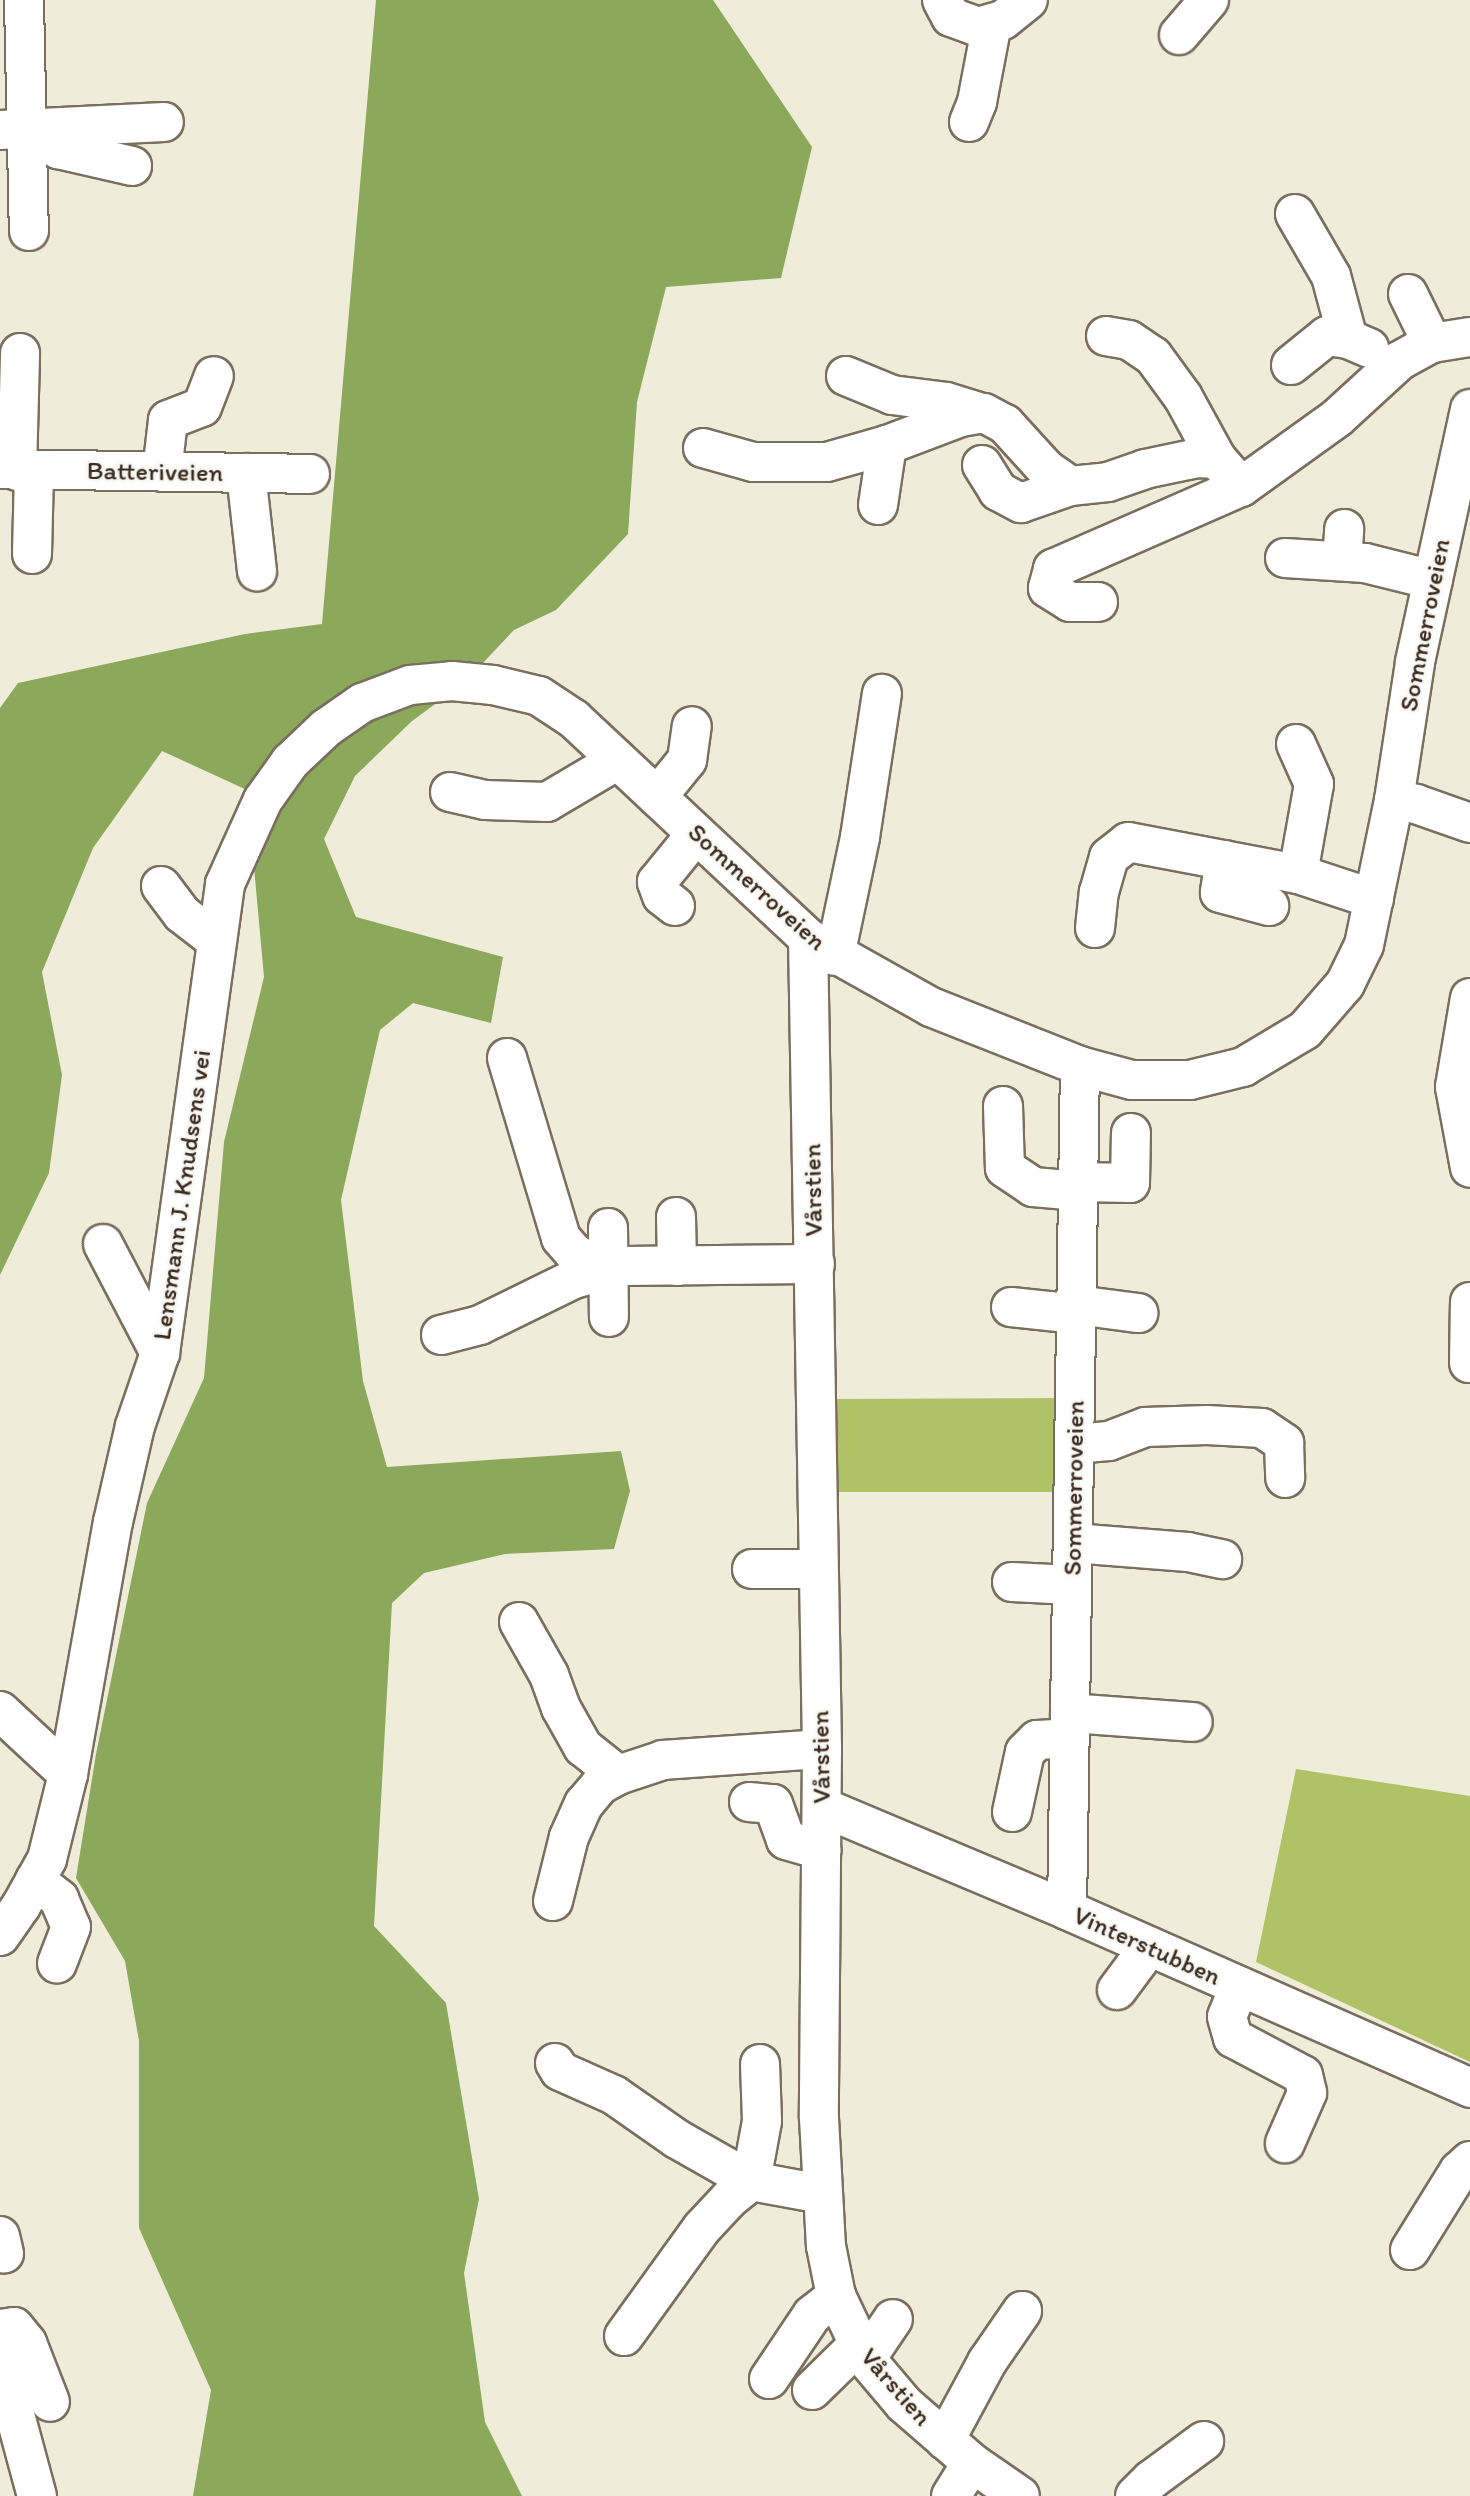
<!DOCTYPE html>
<meta charset="utf-8">
<style>
body{margin:0}
#map{position:relative;width:1470px;height:2496px;overflow:hidden;background:#efecd9;font-family:Itim,sans-serif}
div>[style]{position:absolute}
.green>*{inset:0;background:#afc266}
.forest>*{inset:0;background:#8ba85b}
.roads{filter:drop-shadow(2px 0 #7a6e5f) drop-shadow(-2px 0 #7a6e5f) drop-shadow(0 2px #7a6e5f) drop-shadow(0 -2px #7a6e5f)}
.minor>*{height:38px;margin:-19px;padding:0 19px;transform-origin:19px;border-radius:19px;background:#fff}
span{translate:-50% -50%;white-space:nowrap;text-align:center;line-height:1.15;-webkit-text-stroke:5px #f6f6f2;paint-order:stroke}
.street-label{font-size:26px;color:#3b2a1e}
</style>
<div id="map">
<div class="green">
<div style="clip-path:polygon(1057px 1398px,1054px 1492px,836px 1492px,836px 1399px)"></div>
<div style="clip-path:polygon(1296px 1769px,1470px 1796px,1470px 2062px,1256px 1962px)"></div>
</div>
<div class="forest">
<div style="clip-path:polygon(376px 0,713px 0,812px 147px,781px 278px,666px 287px,637px 402px,628px 534px,556px 610px,514px 630px,464px 683px,412px 721px,355px 776px,324px 839px,356px 917px,503px 957px,491px 1023px,413px 1003px,380px 1030px,341px 1200px,363px 1381px,387px 1467px,621px 1451px,630px 1491px,614px 1549px,505px 1554px,424px 1573px,392px 1603px,374px 1926px,446px 2003px,479px 2199px,464px 2273px,485px 2422px,522px 2496px,193px 2496px,211px 2390px,139px 2228px,139px 2041px,125px 1961px,76px 1878px,96px 1754px,147px 1503px,204px 1378px,224px 1142px,264px 977px,247px 790px,162px 751px,93px 848px,42px 972px,62px 1075px,49px 1173px,0 1275px,0 708px,18px 683px,245px 634px,322px 624px)"></div>
</div>
<div class="roads">
<div class="minor">
<div style="left:24px;top:0;width:231px;rotate:88.8deg"></div>
<div style="left:942px;top:0;width:19px;rotate:62deg"></div>
<div style="left:951px;top:17px;width:29px;rotate:20deg"></div>
<div style="left:978px;top:27px;width:26px;rotate:-16deg"></div>
<div style="left:1003px;top:20px;width:32px;rotate:-39deg"></div>
<div style="left:1179px;top:35px;width:46px;rotate:-49.4deg"></div>
<div style="left:969px;top:122px;width:22px;rotate:-68deg"></div>
<div style="left:977px;top:102px;width:80px;rotate:-79.2deg"></div>
<div style="left:0;top:130px;width:164px;rotate:-2.8deg"></div>
<div style="left:33px;top:133px;width:30px;rotate:33deg"></div>
<div style="left:58px;top:149px;width:76px;rotate:12.9deg"></div>
<div style="left:1295px;top:214px;width:72px;rotate:59.9deg"></div>
<div style="left:1331px;top:276px;width:65px;rotate:74.9deg"></div>
<div style="left:1408px;top:294px;width:55px;rotate:63.9deg"></div>
<div style="left:1106px;top:336px;width:23px;rotate:10deg"></div>
<div style="left:1129px;top:340px;width:29px;rotate:34deg"></div>
<div style="left:1153px;top:356px;width:51px;rotate:53.8deg"></div>
<div style="left:1183px;top:397px;width:71px;rotate:61.3deg"></div>
<div style="left:1291px;top:365px;width:46px;rotate:-38.9deg"></div>
<div style="left:1327px;top:336px;width:21px;rotate:8deg"></div>
<div style="left:1348px;top:339px;width:23px;rotate:23deg"></div>
<div style="left:846px;top:376px;width:50px;rotate:22.4deg"></div>
<div style="left:892px;top:395px;width:54px;rotate:7.4deg"></div>
<div style="left:946px;top:402px;width:34px;rotate:17deg"></div>
<div style="left:703px;top:448px;width:52px;rotate:15.6deg"></div>
<div style="left:753px;top:462px;width:74px"></div>
<div style="left:827px;top:462px;width:62px;rotate:-15.8deg"></div>
<div style="left:887px;top:445px;width:79px;rotate:-20.7deg"></div>
<div style="left:961px;top:417px;width:23px;rotate:-10deg"></div>
<div style="left:984px;top:413px;width:24px;rotate:28deg"></div>
<div style="left:1005px;top:424px;width:61px;rotate:47.7deg"></div>
<div style="left:1046px;top:469px;width:29px;rotate:35deg"></div>
<div style="left:1070px;top:486px;width:38px;rotate:-6deg"></div>
<div style="left:1108px;top:482px;width:39px;rotate:-19deg"></div>
<div style="left:1145px;top:469px;width:53px;rotate:-11.9deg"></div>
<div style="left:1197px;top:458px;width:20px;rotate:3deg"></div>
<div style="left:1217px;top:459px;width:37px;rotate:49deg"></div>
<div style="left:982px;top:465px;width:31px;rotate:58deg"></div>
<div style="left:998px;top:491px;width:26px;rotate:28deg"></div>
<div style="left:1021px;top:503px;width:52px;rotate:-19.1deg"></div>
<div style="left:0;top:469px;width:310px;rotate:0.9deg"></div>
<div style="left:17px;top:471px;width:118px;rotate:-88.5deg"></div>
<div style="left:162px;top:472px;width:52px;rotate:-83.4deg"></div>
<div style="left:168px;top:420px;width:36px;rotate:-21deg"></div>
<div style="left:202px;top:407px;width:33px;rotate:-69deg"></div>
<div style="left:246px;top:473px;width:99px;rotate:83.6deg"></div>
<div style="left:878px;top:505px;width:61px;rotate:-81.5deg"></div>
<div style="left:32px;top:554px;width:83px;rotate:-88.6deg"></div>
<div style="left:1285px;top:558px;width:80px;rotate:3.6deg"></div>
<div style="left:1365px;top:563px;width:70px;rotate:14deg"></div>
<div style="left:1342px;top:561px;width:32px;rotate:-86deg"></div>
<div style="left:1098px;top:602px;width:28px;rotate:180deg"></div>
<div style="left:1070px;top:602px;width:26px;rotate:-148deg"></div>
<div style="left:1048px;top:588px;width:20px;rotate:-75deg"></div>
<div style="left:1053px;top:569px;width:205px;rotate:-23.6deg"></div>
<div style="left:1241px;top:487px;width:118px;rotate:-35.7deg"></div>
<div style="left:1337px;top:418px;width:84px;rotate:-42.6deg"></div>
<div style="left:1399px;top:361px;width:38px;rotate:-29deg"></div>
<div style="left:1432px;top:343px;width:38px;rotate:-9deg"></div>
<div style="left:1296px;top:744px;width:44px;rotate:65.8deg"></div>
<div style="left:1314px;top:784px;width:91px;rotate:100.1deg"></div>
<div style="left:450px;top:792px;width:36px;rotate:13deg"></div>
<div style="left:485px;top:800px;width:62px;rotate:1.8deg"></div>
<div style="left:547px;top:802px;width:82px;rotate:-30.6deg"></div>
<div style="left:657px;top:797px;width:48px;rotate:-51deg"></div>
<div style="left:687px;top:760px;width:34px;rotate:-82deg"></div>
<div style="left:1394px;top:800px;width:22px;rotate:10deg"></div>
<div style="left:1416px;top:804px;width:57px;rotate:19.4deg"></div>
<div style="left:1225px;top:860px;width:33px;rotate:99deg"></div>
<div style="left:1220px;top:893px;width:51px;rotate:14.9deg"></div>
<div style="left:161px;top:886px;width:35px;rotate:53deg"></div>
<div style="left:182px;top:914px;width:44px;rotate:37.6deg"></div>
<div style="left:675px;top:906px;width:16px;rotate:-142deg"></div>
<div style="left:662px;top:896px;width:15px;rotate:-110deg"></div>
<div style="left:657px;top:882px;width:62px;rotate:-50.9deg"></div>
<div style="left:1095px;top:928px;width:36px;rotate:-84deg"></div>
<div style="left:1099px;top:892px;width:36px;rotate:-74deg"></div>
<div style="left:1109px;top:857px;width:24px;rotate:-38deg"></div>
<div style="left:1128px;top:842px;width:173px;rotate:10.7deg"></div>
<div style="left:1298px;top:874px;width:80px;rotate:18.2deg"></div>
<div style="left:808px;top:938px;width:811px;rotate:89.01deg"></div>
<div style="left:822px;top:1749px;width:369px;rotate:90.5deg"></div>
<div style="left:819px;top:2118px;width:128px;rotate:86.9deg"></div>
<div style="left:826px;top:2246px;width:51px;rotate:78.7deg"></div>
<div style="left:836px;top:2296px;width:70px;rotate:64.5deg"></div>
<div style="left:866px;top:2359px;width:59px;rotate:49.8deg"></div>
<div style="left:904px;top:2404px;width:90px;rotate:40.9deg"></div>
<div style="left:972px;top:2463px;width:58px;rotate:34.5deg"></div>
<div style="left:835px;top:956px;width:122px;rotate:-78.1deg"></div>
<div style="left:860px;top:837px;width:145px;rotate:-81.3deg"></div>
<div style="left:1470px;top:998px;width:90px;rotate:99.6deg"></div>
<div style="left:1455px;top:1087px;width:82px;rotate:79.5deg"></div>
<div style="left:507px;top:1058px;width:188px;rotate:73.3deg"></div>
<div style="left:561px;top:1238px;width:20px;rotate:49deg"></div>
<div style="left:574px;top:1253px;width:37px;rotate:29deg"></div>
<div style="left:1003px;top:1106px;width:62px;rotate:88.2deg"></div>
<div style="left:1005px;top:1168px;width:34px;rotate:34deg"></div>
<div style="left:1033px;top:1187px;width:46px;rotate:5deg"></div>
<div style="left:1079px;top:1182px;width:51px;rotate:1.1deg"></div>
<div style="left:1130px;top:1183px;width:50px;rotate:-88.9deg"></div>
<div style="left:676px;top:1217px;width:49px;rotate:88.8deg"></div>
<div style="left:608px;top:1228px;width:89px;rotate:89.4deg"></div>
<div style="left:103px;top:1244px;width:123px;rotate:62.4deg"></div>
<div style="left:1077px;top:1305px;width:62px;rotate:7.5deg"></div>
<div style="left:1011px;top:1307px;width:66px;rotate:6.1deg"></div>
<div style="left:441px;top:1335px;width:40px;rotate:-14.4deg"></div>
<div style="left:480px;top:1325px;width:105px;rotate:-26.1deg"></div>
<div style="left:574px;top:1279px;width:48px;rotate:-15.8deg"></div>
<div style="left:620px;top:1266px;width:195px;rotate:-0.6deg"></div>
<div style="left:1469px;top:1363px;width:61px;rotate:-89.1deg"></div>
<div style="left:1074px;top:1444px;width:35px;rotate:-5deg"></div>
<div style="left:1109px;top:1441px;width:39px;rotate:-21deg"></div>
<div style="left:1145px;top:1427px;width:62px;rotate:-1.8deg"></div>
<div style="left:1207px;top:1425px;width:55px;rotate:3.1deg"></div>
<div style="left:1262px;top:1428px;width:27px;rotate:34deg"></div>
<div style="left:1284px;top:1443px;width:35px;rotate:88deg"></div>
<div style="left:1073px;top:1543px;width:115px;rotate:4.5deg"></div>
<div style="left:1188px;top:1552px;width:35px;rotate:12deg"></div>
<div style="left:752px;top:1569px;width:65px"></div>
<div style="left:1012px;top:1582px;width:60px;rotate:2.9deg"></div>
<div style="left:519px;top:1622px;width:61px;rotate:60.5deg"></div>
<div style="left:549px;top:1675px;width:35px;rotate:70deg"></div>
<div style="left:561px;top:1708px;width:45px;rotate:60.6deg"></div>
<div style="left:583px;top:1747px;width:45px;rotate:38.7deg"></div>
<div style="left:0;top:1711px;width:93px;rotate:42.8deg"></div>
<div style="left:1070px;top:1713px;width:123px;rotate:4.2deg"></div>
<div style="left:749px;top:1802px;width:24px;rotate:5deg"></div>
<div style="left:773px;top:1804px;width:38px;rotate:70deg"></div>
<div style="left:786px;top:1840px;width:37px;rotate:16deg"></div>
<div style="left:822px;top:1807px;width:266px;rotate:22.8deg"></div>
<div style="left:1067px;top:1910px;width:441px;rotate:23.8deg"></div>
<div style="left:1012px;top:1812px;width:61px;rotate:-77.8deg"></div>
<div style="left:1025px;top:1752px;width:17px;rotate:-45deg"></div>
<div style="left:1037px;top:1740px;width:33px;rotate:-3deg"></div>
<div style="left:35px;top:1880px;width:31px;rotate:38deg"></div>
<div style="left:59px;top:1899px;width:30px;rotate:67deg"></div>
<div style="left:71px;top:1927px;width:39px;rotate:111deg"></div>
<div style="left:553px;top:1901px;width:66px;rotate:-76deg"></div>
<div style="left:569px;top:1837px;width:36px;rotate:-66deg"></div>
<div style="left:584px;top:1804px;width:25px;rotate:-50deg"></div>
<div style="left:600px;top:1785px;width:21px;rotate:-29deg"></div>
<div style="left:618px;top:1775px;width:47px;rotate:-18.4deg"></div>
<div style="left:663px;top:1760px;width:159px;rotate:-4deg"></div>
<div style="left:1067px;top:1910px;width:844px;rotate:-89.12deg"></div>
<div style="left:0;top:1936px;width:37px;rotate:-55deg"></div>
<div style="left:21px;top:1906px;width:54px;rotate:-61deg"></div>
<div style="left:47px;top:1859px;width:88px;rotate:-76.1deg"></div>
<div style="left:68px;top:1774px;width:256px;rotate:-79.9deg"></div>
<div style="left:113px;top:1522px;width:98px;rotate:-77.1deg"></div>
<div style="left:135px;top:1426px;width:77px;rotate:-71.1deg"></div>
<div style="left:160px;top:1353px;width:473px;rotate:-82.1deg"></div>
<div style="left:225px;top:884px;width:92px;rotate:-65.7deg"></div>
<div style="left:263px;top:800px;width:47px;rotate:-54.6deg"></div>
<div style="left:290px;top:762px;width:50px;rotate:-43.4deg"></div>
<div style="left:326px;top:728px;width:44px;rotate:-34.8deg"></div>
<div style="left:362px;top:703px;width:51px;rotate:-20.6deg"></div>
<div style="left:410px;top:685px;width:42px;rotate:-5.4deg"></div>
<div style="left:452px;top:681px;width:41px;rotate:5.6deg"></div>
<div style="left:493px;top:685px;width:47px;rotate:13.4deg"></div>
<div style="left:539px;top:696px;width:42px;rotate:33.3deg"></div>
<div style="left:574px;top:719px;width:320px;rotate:43.1deg"></div>
<div style="left:808px;top:938px;width:141px;rotate:29.3deg"></div>
<div style="left:931px;top:1007px;width:160px;rotate:21.6deg"></div>
<div style="left:1080px;top:1066px;width:54px;rotate:15.1deg"></div>
<div style="left:1132px;top:1080px;width:58px"></div>
<div style="left:1190px;top:1080px;width:55px;rotate:-13.8deg"></div>
<div style="left:1243px;top:1067px;width:72px;rotate:-30.8deg"></div>
<div style="left:1305px;top:1030px;width:61px;rotate:-49deg"></div>
<div style="left:1345px;top:984px;width:43px;rotate:-64deg"></div>
<div style="left:1364px;top:945px;width:148px;rotate:-78.3deg"></div>
<div style="left:1394px;top:800px;width:140px;rotate:-81.3deg"></div>
<div style="left:1415px;top:662px;width:259px;rotate:-77.7deg"></div>
<div style="left:1239px;top:1987px;width:32px;rotate:112deg"></div>
<div style="left:1227px;top:2017px;width:22px;rotate:74deg"></div>
<div style="left:1233px;top:2038px;width:79px;rotate:27.9deg"></div>
<div style="left:1303px;top:2075px;width:18px;rotate:77deg"></div>
<div style="left:1307px;top:2093px;width:55px;rotate:113.7deg"></div>
<div style="left:1117px;top:1990px;width:54px;rotate:-53.3deg"></div>
<div style="left:555px;top:2063px;width:9px;rotate:58deg"></div>
<div style="left:560px;top:2071px;width:59px;rotate:24deg"></div>
<div style="left:614px;top:2095px;width:77px;rotate:34.9deg"></div>
<div style="left:677px;top:2139px;width:85px;rotate:29.6deg"></div>
<div style="left:751px;top:2181px;width:71px;rotate:10.5deg"></div>
<div style="left:0;top:2236px;width:18px;rotate:77deg"></div>
<div style="left:1410px;top:2250px;width:93px;rotate:-58.2deg"></div>
<div style="left:1459px;top:2171px;width:15px;rotate:-42deg"></div>
<div style="left:0;top:2329px;width:14px;rotate:-8deg"></div>
<div style="left:14px;top:2327px;width:21px;rotate:51deg"></div>
<div style="left:27px;top:2343px;width:63px;rotate:68.7deg"></div>
<div style="left:624px;top:2336px;width:133px;rotate:-54.2deg"></div>
<div style="left:702px;top:2228px;width:40px;rotate:-47deg"></div>
<div style="left:729px;top:2199px;width:28px;rotate:-39deg"></div>
<div style="left:751px;top:2181px;width:61px;rotate:-79.6deg"></div>
<div style="left:762px;top:2121px;width:57px;rotate:-92deg"></div>
<div style="left:0;top:2359px;width:142px;rotate:74.9deg"></div>
<div style="left:866px;top:2359px;width:48px;rotate:-56deg"></div>
<div style="left:769px;top:2379px;width:77px;rotate:-56.1deg"></div>
<div style="left:812px;top:2315px;width:31px;rotate:-38deg"></div>
<div style="left:812px;top:2390px;width:64px;rotate:-44.4deg"></div>
<div style="left:945px;top:2440px;width:89px;rotate:-61.7deg"></div>
<div style="left:987px;top:2362px;width:62px;rotate:-55.5deg"></div>
<div style="left:951px;top:2496px;width:39px;rotate:-58deg"></div>
<div style="left:1135px;top:2496px;width:23px;rotate:-45deg"></div>
<div style="left:1151px;top:2480px;width:66px;rotate:-36.3deg"></div>
</div>
</div>
<div class="street-label">
<span style="left:155px;top:472px;rotate:1deg">Batteriveien</span>
<span style="left:1425px;top:625px;rotate:-79deg">Sommerroveien</span>
<span style="left:757px;top:887px;rotate:42deg">Sommerroveien</span>
<span style="left:813px;top:1190px;rotate:-91deg">Vårstien</span>
<span style="left:182px;top:1195px;rotate:-82deg">Lensmann J. Knudsens vei</span>
<span style="left:1074px;top:1488px;rotate:-89deg">Sommerroveien</span>
<span style="left:821px;top:1757px;rotate:-91deg">Vårstien</span>
<span style="left:1147px;top:1946px;rotate:24deg">Vinterstubben</span>
<span style="left:896px;top:2387px;rotate:49deg">Vårstien</span>
</div>
</div>
